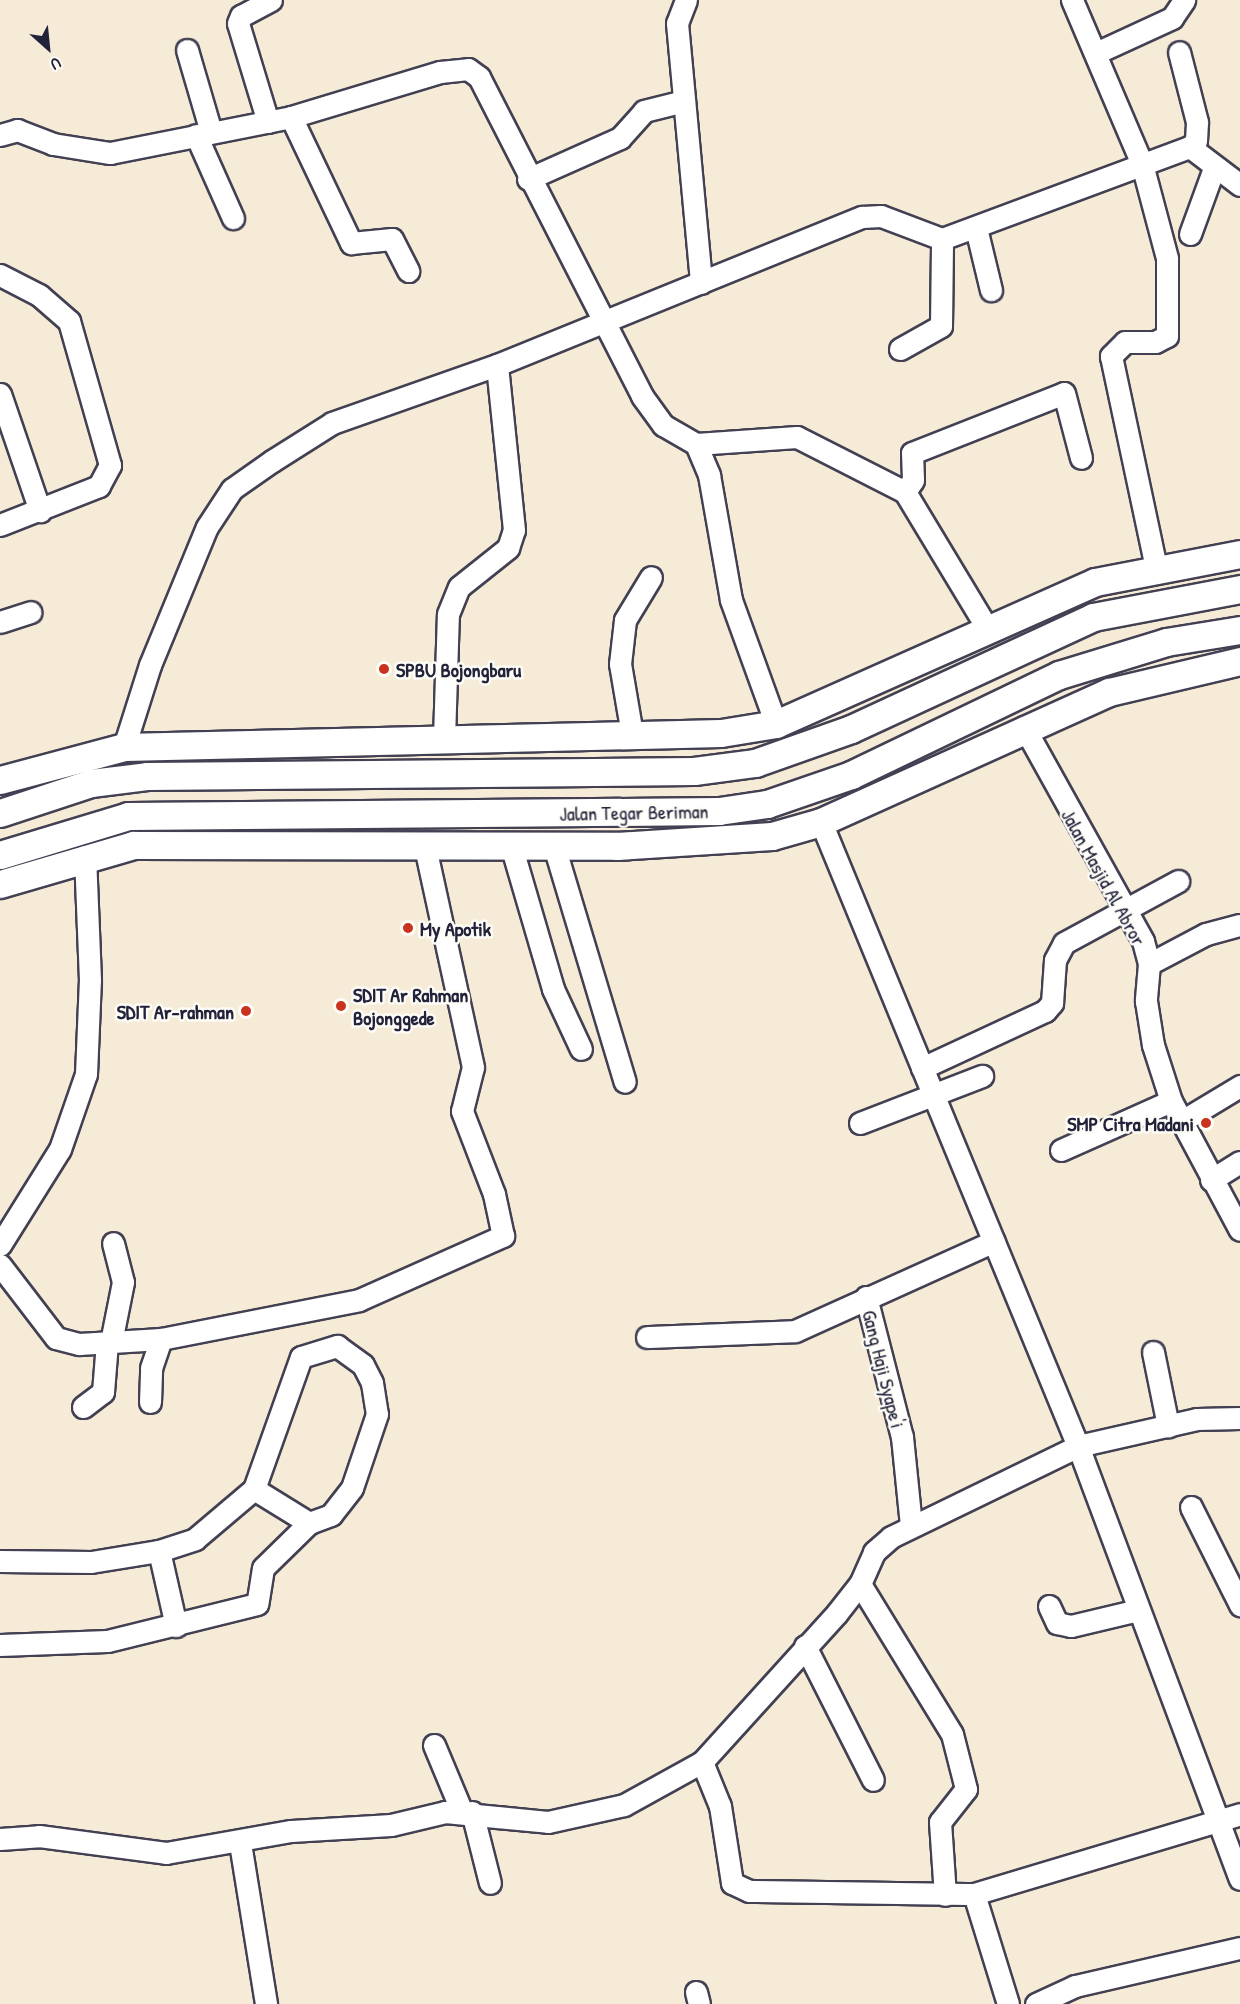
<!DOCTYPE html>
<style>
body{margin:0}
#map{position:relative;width:1240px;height:2004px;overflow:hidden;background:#f6ebd6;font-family:"Patrick Hand",sans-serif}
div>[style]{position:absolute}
.roads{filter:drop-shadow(2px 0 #424052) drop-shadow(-2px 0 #424052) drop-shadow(0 2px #424052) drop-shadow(0 -2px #424052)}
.minor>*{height:21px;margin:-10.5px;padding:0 10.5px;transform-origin:10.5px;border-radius:10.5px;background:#fff}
.major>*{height:27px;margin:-13.5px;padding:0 13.5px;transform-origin:13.5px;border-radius:13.5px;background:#fff}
.dots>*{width:16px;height:16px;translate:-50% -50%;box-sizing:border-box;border:3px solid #fdfcf7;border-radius:50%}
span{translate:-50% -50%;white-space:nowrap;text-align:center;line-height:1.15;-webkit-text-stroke:5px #fdfcf7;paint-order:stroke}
.poi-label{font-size:20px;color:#22223b;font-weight:700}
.left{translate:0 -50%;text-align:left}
.right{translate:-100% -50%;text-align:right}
.street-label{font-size:20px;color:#22223b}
.north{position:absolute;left:18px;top:18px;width:60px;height:60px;-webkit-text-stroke:4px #fdfcf7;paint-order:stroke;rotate:153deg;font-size:16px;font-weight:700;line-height:24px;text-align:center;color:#22223b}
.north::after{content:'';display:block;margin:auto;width:21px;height:27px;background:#22223b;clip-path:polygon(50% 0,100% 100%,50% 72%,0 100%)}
</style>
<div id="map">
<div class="roads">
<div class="minor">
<div style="left:686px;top:0;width:25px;rotate:111deg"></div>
<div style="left:677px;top:23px;width:261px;rotate:84.7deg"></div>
<div style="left:1072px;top:0;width:178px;rotate:66.9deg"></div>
<div style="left:1142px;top:164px;width:97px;rotate:75.1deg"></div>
<div style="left:1167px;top:258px;width:78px;rotate:90deg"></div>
<div style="left:1167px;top:336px;width:13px;rotate:153deg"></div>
<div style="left:1155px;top:342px;width:30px;rotate:180deg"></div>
<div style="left:1125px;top:342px;width:20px;rotate:135deg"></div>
<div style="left:1111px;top:356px;width:217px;rotate:78deg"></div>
<div style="left:187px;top:50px;width:85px;rotate:73.7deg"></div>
<div style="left:1096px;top:53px;width:84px;rotate:-24.7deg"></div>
<div style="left:1172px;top:18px;width:22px;rotate:-56deg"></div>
<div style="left:291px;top:117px;width:140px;rotate:64.5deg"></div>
<div style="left:351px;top:243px;width:41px;rotate:-5.6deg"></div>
<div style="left:392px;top:239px;width:36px;rotate:63deg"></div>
<div style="left:268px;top:122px;width:103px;rotate:-106.9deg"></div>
<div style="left:238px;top:23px;width:8px;rotate:-67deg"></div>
<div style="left:241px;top:16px;width:34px;rotate:-28deg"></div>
<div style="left:0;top:135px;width:18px;rotate:-16deg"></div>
<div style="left:17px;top:130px;width:39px;rotate:21deg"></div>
<div style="left:53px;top:144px;width:58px;rotate:9deg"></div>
<div style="left:110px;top:153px;width:185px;rotate:-11.2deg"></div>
<div style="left:291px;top:117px;width:156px;rotate:-16.8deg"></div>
<div style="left:440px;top:72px;width:28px;rotate:-6deg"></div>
<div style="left:468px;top:69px;width:14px;rotate:36deg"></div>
<div style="left:479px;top:77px;width:358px;rotate:62.9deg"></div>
<div style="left:642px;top:396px;width:36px;rotate:54deg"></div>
<div style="left:663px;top:425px;width:38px;rotate:30deg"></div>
<div style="left:696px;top:444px;width:34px;rotate:67deg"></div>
<div style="left:709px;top:475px;width:127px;rotate:80deg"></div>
<div style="left:731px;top:600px;width:132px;rotate:70.1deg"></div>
<div style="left:196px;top:135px;width:91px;rotate:66deg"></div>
<div style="left:1190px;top:147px;width:63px;rotate:37.2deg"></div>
<div style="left:528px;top:179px;width:101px;rotate:-24deg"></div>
<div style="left:620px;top:138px;width:36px;rotate:-48deg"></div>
<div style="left:644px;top:111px;width:41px;rotate:-14deg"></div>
<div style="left:976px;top:228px;width:64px;rotate:76.4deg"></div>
<div style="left:1190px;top:234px;width:70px;rotate:-70deg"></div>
<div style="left:0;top:275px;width:44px;rotate:27.1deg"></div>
<div style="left:39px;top:295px;width:40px;rotate:41deg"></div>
<div style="left:69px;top:321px;width:150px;rotate:74.1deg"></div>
<div style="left:110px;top:465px;width:24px;rotate:118deg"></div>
<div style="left:99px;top:486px;width:106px;rotate:158.5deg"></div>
<div style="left:900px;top:349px;width:47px;rotate:-29.3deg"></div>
<div style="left:941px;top:326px;width:87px;rotate:-89.3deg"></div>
<div style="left:0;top:394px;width:124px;rotate:71.1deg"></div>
<div style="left:696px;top:444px;width:101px;rotate:-4deg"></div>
<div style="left:797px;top:437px;width:121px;rotate:27deg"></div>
<div style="left:905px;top:492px;width:14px;rotate:-56deg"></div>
<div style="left:913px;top:480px;width:27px;rotate:-92deg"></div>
<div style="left:912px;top:453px;width:163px;rotate:-21.5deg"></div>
<div style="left:1064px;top:393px;width:67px;rotate:75.3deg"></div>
<div style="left:905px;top:492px;width:159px;rotate:58.9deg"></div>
<div style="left:0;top:622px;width:32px;rotate:-18deg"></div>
<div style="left:1024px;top:727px;width:245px;rotate:60.9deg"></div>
<div style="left:1143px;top:941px;width:24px;rotate:75deg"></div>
<div style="left:1149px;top:964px;width:37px;rotate:95deg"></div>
<div style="left:1146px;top:1001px;width:45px;rotate:81deg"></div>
<div style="left:1153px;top:1045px;width:59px;rotate:72.2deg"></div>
<div style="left:1171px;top:1101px;width:146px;rotate:61.9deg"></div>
<div style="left:632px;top:734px;width:71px;rotate:-99.7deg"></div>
<div style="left:620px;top:664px;width:44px;rotate:-83.5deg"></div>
<div style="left:625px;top:620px;width:50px;rotate:-58.8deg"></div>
<div style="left:444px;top:739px;width:125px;rotate:-88.2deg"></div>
<div style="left:448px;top:614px;width:29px;rotate:-68deg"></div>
<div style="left:459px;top:587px;width:63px;rotate:-38.5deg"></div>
<div style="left:508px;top:548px;width:19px;rotate:-72deg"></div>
<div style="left:514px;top:530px;width:166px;rotate:-95.9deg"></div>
<div style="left:124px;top:747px;width:86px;rotate:-72.4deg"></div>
<div style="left:150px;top:665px;width:149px;rotate:-67.6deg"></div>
<div style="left:207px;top:527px;width:45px;rotate:-56.7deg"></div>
<div style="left:232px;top:489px;width:49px;rotate:-35deg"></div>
<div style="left:272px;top:461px;width:71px;rotate:-32.3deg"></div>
<div style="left:332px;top:423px;width:175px;rotate:-19.4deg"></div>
<div style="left:497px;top:365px;width:394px;rotate:-22.1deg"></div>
<div style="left:862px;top:217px;width:19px;rotate:-3deg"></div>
<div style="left:881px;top:216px;width:65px;rotate:20.7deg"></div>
<div style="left:942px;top:239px;width:265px;rotate:-20.4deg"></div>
<div style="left:1190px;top:147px;width:8px;rotate:-45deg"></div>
<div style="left:1196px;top:141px;width:19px;rotate:-87deg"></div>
<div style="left:1197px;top:122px;width:72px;rotate:-104.4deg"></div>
<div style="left:821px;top:822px;width:675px;rotate:67.62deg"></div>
<div style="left:1078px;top:1446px;width:462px;rotate:69.5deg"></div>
<div style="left:511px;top:845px;width:150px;rotate:73.7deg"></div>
<div style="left:553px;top:989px;width:66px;rotate:65deg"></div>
<div style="left:554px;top:846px;width:246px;rotate:73.3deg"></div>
<div style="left:1149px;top:964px;width:64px;rotate:-27.8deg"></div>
<div style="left:1206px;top:934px;width:35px;rotate:-15deg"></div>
<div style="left:922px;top:1068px;width:136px;rotate:-24.9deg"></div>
<div style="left:1045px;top:1011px;width:11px;rotate:-49deg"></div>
<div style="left:1052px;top:1003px;width:43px;rotate:-86deg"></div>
<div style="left:1055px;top:960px;width:19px;rotate:-62deg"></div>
<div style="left:1064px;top:943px;width:130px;rotate:-28.5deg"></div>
<div style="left:1182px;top:1121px;width:68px;rotate:-31.1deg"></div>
<div style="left:860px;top:1123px;width:131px;rotate:-21.1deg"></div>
<div style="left:1061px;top:1150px;width:120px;rotate:-24deg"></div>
<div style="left:1211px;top:1180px;width:34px;rotate:-32deg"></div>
<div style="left:0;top:1245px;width:113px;rotate:-58deg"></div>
<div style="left:60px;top:1149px;width:79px;rotate:-70.9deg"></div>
<div style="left:86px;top:1074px;width:94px;rotate:-87.6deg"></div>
<div style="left:90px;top:980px;width:124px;rotate:-92.3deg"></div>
<div style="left:0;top:1265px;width:92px;rotate:52.5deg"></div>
<div style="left:56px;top:1338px;width:24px;rotate:15deg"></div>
<div style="left:79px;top:1344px;width:82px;rotate:-3.5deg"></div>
<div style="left:161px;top:1339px;width:202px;rotate:-11.1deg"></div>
<div style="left:359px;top:1300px;width:158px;rotate:-24deg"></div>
<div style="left:503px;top:1236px;width:43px;rotate:-102.1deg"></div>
<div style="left:494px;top:1194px;width:89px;rotate:-111.1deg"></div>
<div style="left:462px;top:1111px;width:45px;rotate:-76deg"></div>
<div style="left:473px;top:1067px;width:229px;rotate:-102.3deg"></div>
<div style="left:866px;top:1297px;width:145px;rotate:75.6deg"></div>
<div style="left:902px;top:1437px;width:89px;rotate:84.2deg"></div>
<div style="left:647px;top:1337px;width:148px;rotate:-2.3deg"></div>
<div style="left:795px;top:1331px;width:218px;rotate:-24.3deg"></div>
<div style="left:111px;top:1342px;width:61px;rotate:-78.7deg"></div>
<div style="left:123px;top:1282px;width:40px;rotate:-104.4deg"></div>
<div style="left:1153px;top:1352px;width:76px;rotate:78.5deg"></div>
<div style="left:150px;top:1402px;width:34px;rotate:-88deg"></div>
<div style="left:151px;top:1368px;width:31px;rotate:-71deg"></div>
<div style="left:83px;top:1407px;width:25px;rotate:-37deg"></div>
<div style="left:103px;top:1392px;width:50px;rotate:-85.4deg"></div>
<div style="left:254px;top:1489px;width:65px;rotate:31.7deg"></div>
<div style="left:1191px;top:1507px;width:110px;rotate:63.4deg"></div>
<div style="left:159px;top:1551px;width:77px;rotate:77.2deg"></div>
<div style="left:0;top:1561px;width:91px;rotate:0.6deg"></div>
<div style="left:91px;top:1562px;width:69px;rotate:-9.2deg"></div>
<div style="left:159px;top:1551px;width:38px;rotate:-18deg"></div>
<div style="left:195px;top:1539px;width:77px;rotate:-40.3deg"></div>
<div style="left:254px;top:1489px;width:140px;rotate:-70.4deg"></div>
<div style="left:301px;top:1357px;width:38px;rotate:-17deg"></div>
<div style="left:337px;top:1346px;width:32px;rotate:36deg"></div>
<div style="left:363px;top:1365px;width:20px;rotate:63deg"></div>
<div style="left:372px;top:1383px;width:31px;rotate:81deg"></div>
<div style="left:377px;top:1414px;width:78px;rotate:108.7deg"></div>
<div style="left:352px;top:1488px;width:34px;rotate:128deg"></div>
<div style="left:331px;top:1515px;width:23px;rotate:160deg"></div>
<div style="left:309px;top:1523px;width:64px;rotate:135.6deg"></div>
<div style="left:263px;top:1568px;width:36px;rotate:99deg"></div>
<div style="left:257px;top:1604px;width:154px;rotate:166.1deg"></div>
<div style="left:107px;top:1641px;width:107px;rotate:177.9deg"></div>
<div style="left:860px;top:1584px;width:176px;rotate:58.5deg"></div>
<div style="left:952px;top:1734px;width:57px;rotate:75.7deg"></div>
<div style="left:966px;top:1789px;width:42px;rotate:128.2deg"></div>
<div style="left:940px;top:1822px;width:73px;rotate:86.1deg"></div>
<div style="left:1049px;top:1606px;width:19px;rotate:65deg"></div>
<div style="left:1057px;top:1623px;width:14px;rotate:12deg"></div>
<div style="left:1071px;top:1626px;width:69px;rotate:-13.4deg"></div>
<div style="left:805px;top:1646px;width:150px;rotate:63.1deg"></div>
<div style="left:434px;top:1745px;width:73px;rotate:67.3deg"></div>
<div style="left:702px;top:1762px;width:48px;rotate:67.8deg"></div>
<div style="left:720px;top:1806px;width:78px;rotate:81.1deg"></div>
<div style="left:732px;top:1883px;width:19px;rotate:25deg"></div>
<div style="left:749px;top:1891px;width:225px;rotate:0.8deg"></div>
<div style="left:974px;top:1894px;width:278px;rotate:-16.7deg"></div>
<div style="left:472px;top:1812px;width:73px;rotate:75.8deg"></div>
<div style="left:0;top:1839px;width:39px;rotate:-4deg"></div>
<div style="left:39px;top:1836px;width:128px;rotate:7.6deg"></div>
<div style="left:166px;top:1853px;width:127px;rotate:-10deg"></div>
<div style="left:291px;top:1831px;width:100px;rotate:-3.4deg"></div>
<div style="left:391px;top:1825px;width:56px;rotate:-13.5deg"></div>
<div style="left:445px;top:1812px;width:103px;rotate:5.5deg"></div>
<div style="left:548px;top:1822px;width:78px;rotate:-12.6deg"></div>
<div style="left:624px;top:1805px;width:89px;rotate:-28.9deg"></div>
<div style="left:702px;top:1762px;width:201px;rotate:-47.8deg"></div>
<div style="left:837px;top:1613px;width:37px;rotate:-52deg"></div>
<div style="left:860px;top:1584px;width:35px;rotate:-66deg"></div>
<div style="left:874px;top:1552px;width:23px;rotate:-41deg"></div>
<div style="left:891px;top:1537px;width:208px;rotate:-25.9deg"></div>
<div style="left:1078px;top:1446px;width:122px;rotate:-12.8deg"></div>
<div style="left:1197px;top:1419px;width:43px;rotate:-1.3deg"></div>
<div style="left:240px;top:1843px;width:163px;rotate:80.8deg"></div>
<div style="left:974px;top:1894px;width:115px;rotate:72.8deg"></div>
<div style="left:696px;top:1992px;width:12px;rotate:76deg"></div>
<div style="left:1036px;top:2004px;width:43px;rotate:-24.8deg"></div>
<div style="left:1075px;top:1986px;width:169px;rotate:-13deg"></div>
</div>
<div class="major">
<div style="left:0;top:780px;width:128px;rotate:-14.9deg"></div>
<div style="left:124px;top:747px;width:597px;rotate:-1.34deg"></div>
<div style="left:721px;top:733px;width:56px;rotate:-9.3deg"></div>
<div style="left:776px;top:724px;width:349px;rotate:-24deg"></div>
<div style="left:1095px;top:582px;width:148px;rotate:-10.9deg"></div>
<div style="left:0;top:813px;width:96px;rotate:-18.2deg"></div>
<div style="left:91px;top:783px;width:56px;rotate:-7.1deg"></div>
<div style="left:147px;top:776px;width:547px;rotate:-0.52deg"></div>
<div style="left:694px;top:771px;width:62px;rotate:-7.5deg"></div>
<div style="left:755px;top:763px;width:102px;rotate:-19.5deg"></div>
<div style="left:851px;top:729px;width:267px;rotate:-24.8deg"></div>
<div style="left:1093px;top:617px;width:150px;rotate:-10.8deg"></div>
<div style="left:0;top:855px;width:134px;rotate:-16.9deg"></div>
<div style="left:128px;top:816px;width:591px;rotate:-0.48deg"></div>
<div style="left:719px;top:811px;width:49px;rotate:-8.3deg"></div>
<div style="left:767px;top:804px;width:89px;rotate:-19deg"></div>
<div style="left:851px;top:775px;width:231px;rotate:-25.7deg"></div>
<div style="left:1059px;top:675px;width:112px;rotate:-17.1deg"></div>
<div style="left:1166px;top:642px;width:75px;rotate:-9.2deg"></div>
<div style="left:0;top:884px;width:139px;rotate:-16.3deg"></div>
<div style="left:133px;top:845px;width:484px;rotate:0.1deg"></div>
<div style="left:617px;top:846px;width:155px;rotate:-3.7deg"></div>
<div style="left:772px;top:836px;width:51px;rotate:-15.9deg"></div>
<div style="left:821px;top:822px;width:316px;rotate:-24.3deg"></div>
<div style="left:1109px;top:692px;width:135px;rotate:-13.3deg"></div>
</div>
</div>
<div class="dots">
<div style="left:384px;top:669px;background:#c8321e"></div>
<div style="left:408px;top:928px;background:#c8321e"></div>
<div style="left:341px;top:1006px;background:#c8321e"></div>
<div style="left:246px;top:1011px;background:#c8321e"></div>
<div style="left:1206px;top:1123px;background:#c8321e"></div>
</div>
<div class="poi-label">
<span class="left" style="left:396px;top:669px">SPBU Bojongbaru</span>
<span class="left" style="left:420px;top:928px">My Apotik</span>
<span class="left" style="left:353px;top:1006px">SDIT Ar Rahman<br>Bojonggede</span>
<span class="right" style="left:234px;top:1011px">SDIT Ar-rahman</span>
<span class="right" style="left:1194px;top:1123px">SMP Citra Madani</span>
</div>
<div class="street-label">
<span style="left:634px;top:812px;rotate:-1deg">Jalan Tegar Beriman</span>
<span style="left:1104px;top:877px;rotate:61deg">Jalan Masjid Al Abror</span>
<span style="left:884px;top:1369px;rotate:76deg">Gang Haji Syape'i</span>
</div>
<div class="north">U</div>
</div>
